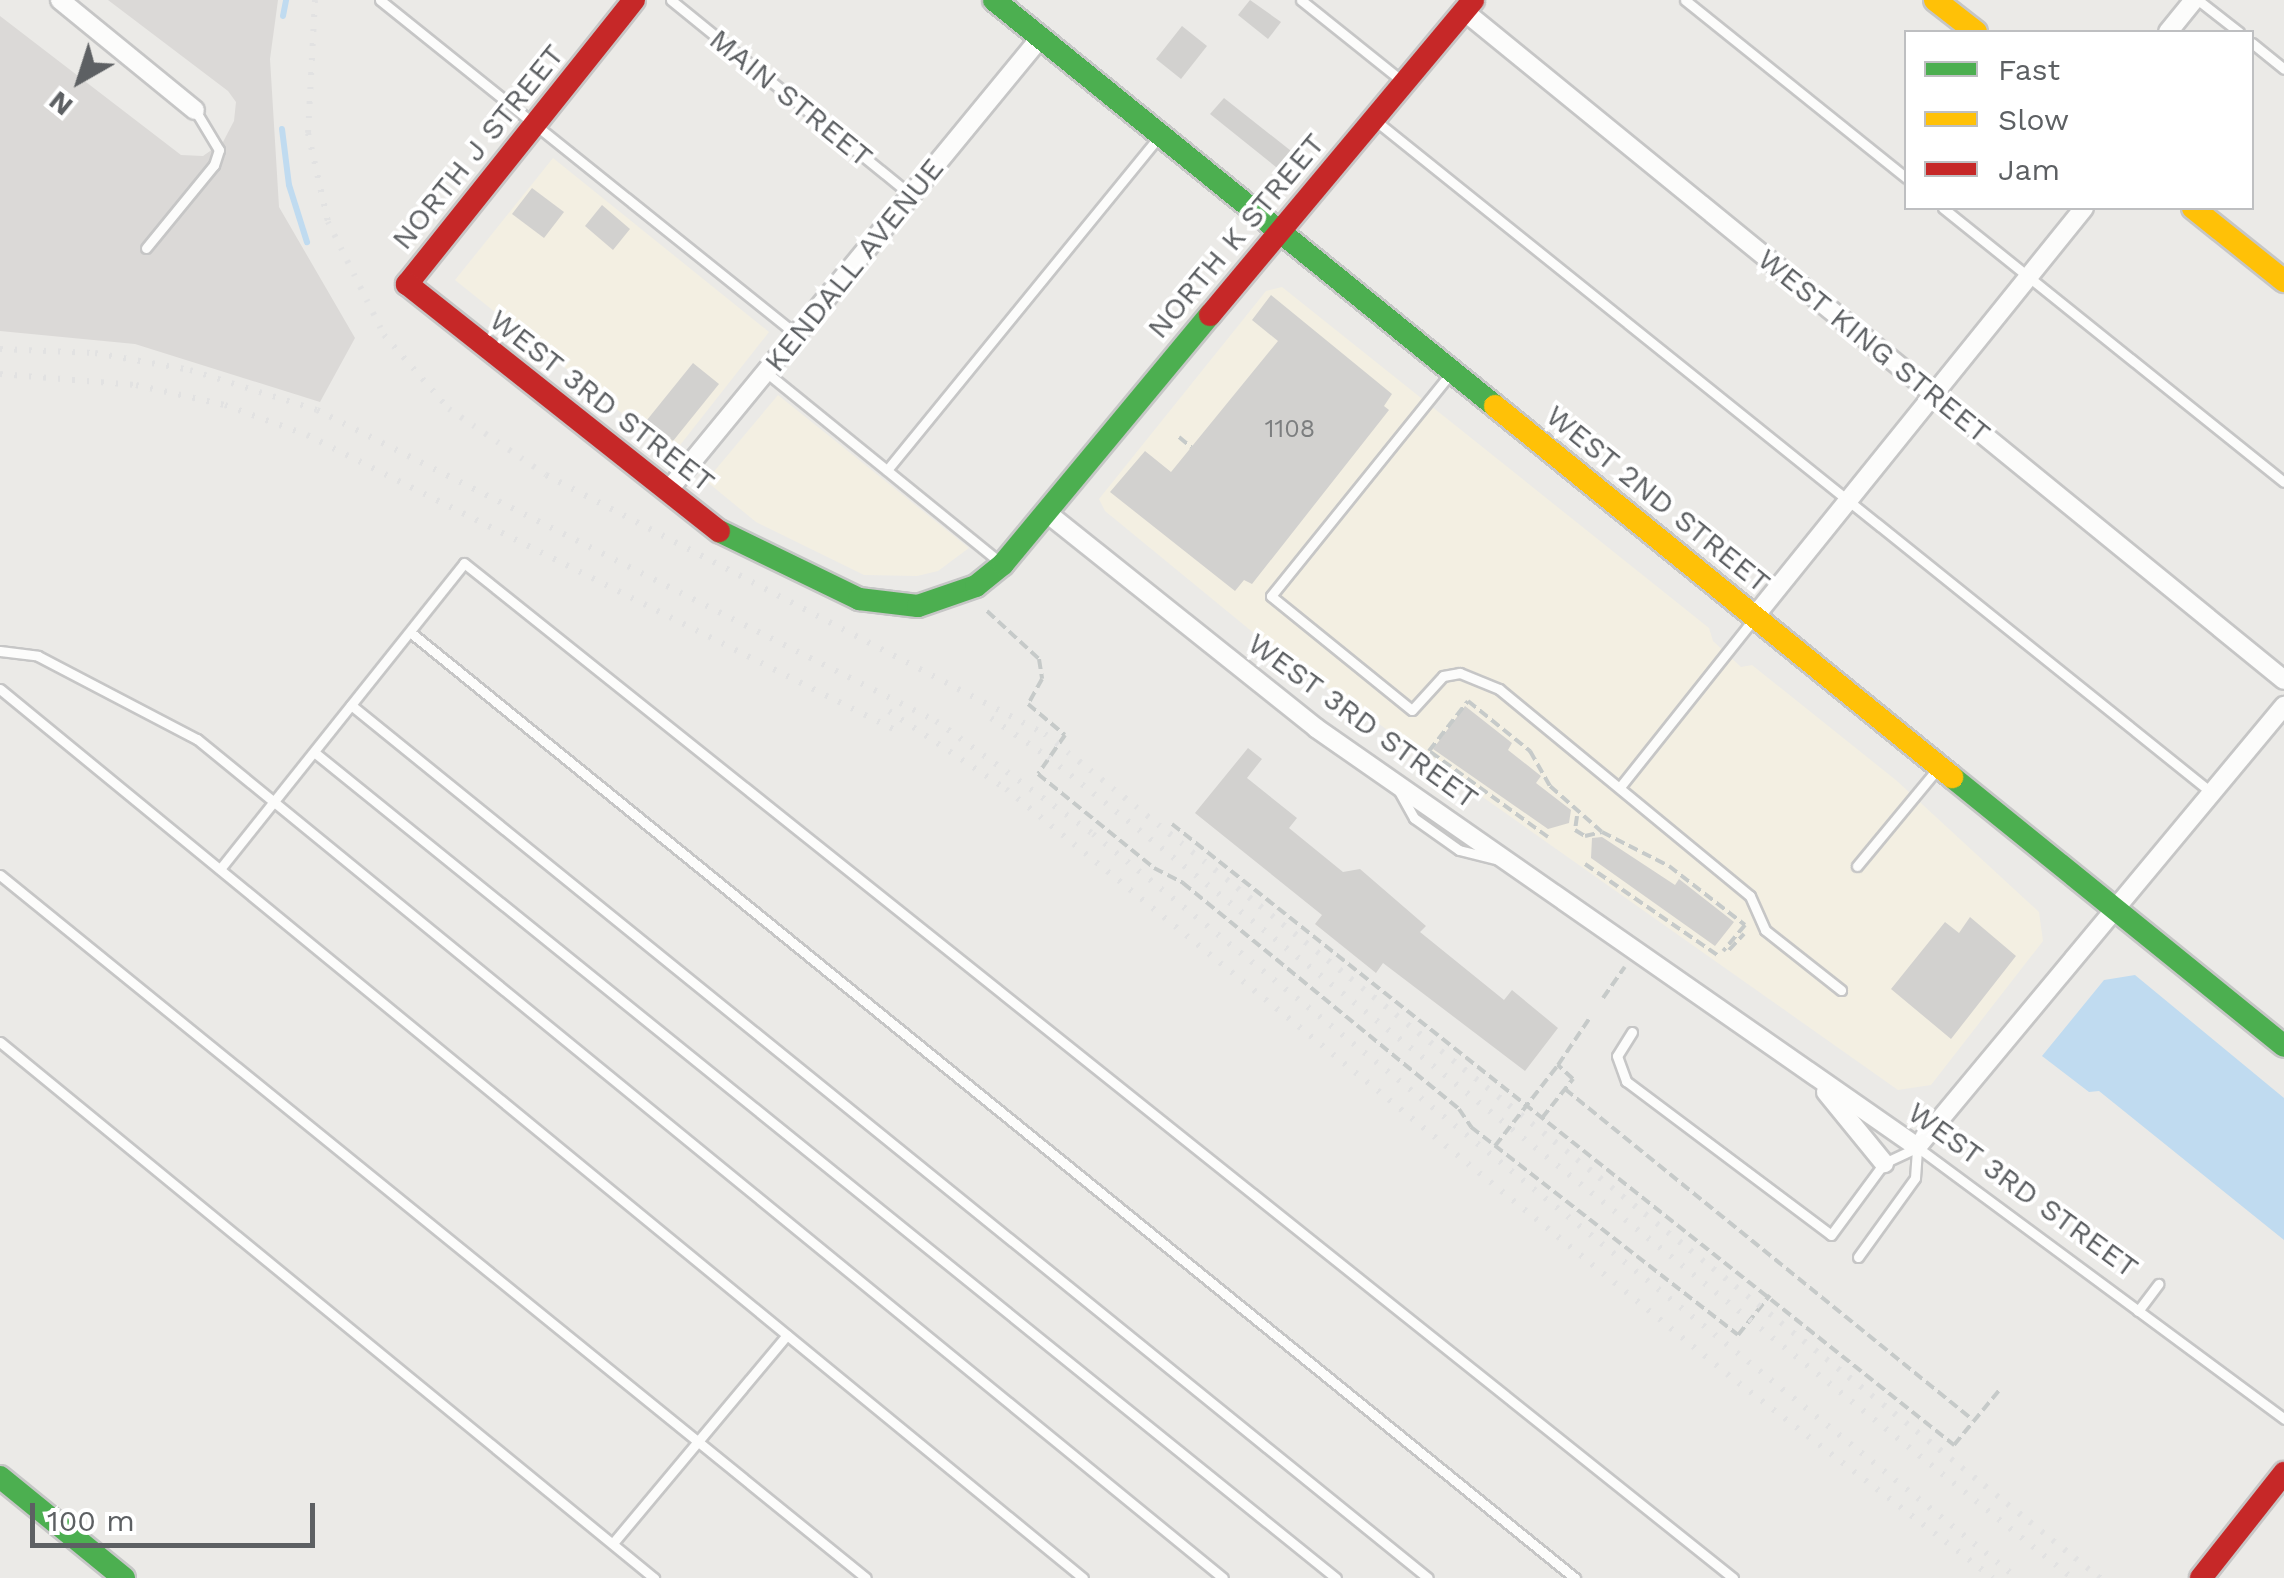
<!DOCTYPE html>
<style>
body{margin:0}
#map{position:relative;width:2284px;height:1578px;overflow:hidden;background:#ebeae7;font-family:"Work Sans",sans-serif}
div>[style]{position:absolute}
.commercial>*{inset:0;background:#f3efe2}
.industrial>*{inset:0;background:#dbd9d7}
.water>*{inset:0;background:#c0dbf0}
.stream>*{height:6px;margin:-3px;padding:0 3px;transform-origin:3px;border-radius:3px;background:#c0dbf0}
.building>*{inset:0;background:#d2d1cf}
.path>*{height:4px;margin-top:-2px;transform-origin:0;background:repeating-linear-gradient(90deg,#c6cac9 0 10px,transparent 0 15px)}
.roads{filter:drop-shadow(2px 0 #c6c6c6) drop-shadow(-2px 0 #c6c6c6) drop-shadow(0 2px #c6c6c6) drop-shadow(0 -2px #c6c6c6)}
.lane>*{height:9px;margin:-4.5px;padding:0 4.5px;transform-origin:4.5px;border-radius:4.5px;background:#fcfcfb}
.street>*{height:18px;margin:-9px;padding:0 9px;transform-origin:9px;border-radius:9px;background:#fcfcfb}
.fast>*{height:22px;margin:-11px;padding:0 11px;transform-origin:11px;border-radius:11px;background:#4caf50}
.slow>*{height:22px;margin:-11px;padding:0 11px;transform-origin:11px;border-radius:11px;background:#ffc107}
.jam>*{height:22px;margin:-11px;padding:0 11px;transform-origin:11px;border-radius:11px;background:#c62828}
.rail>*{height:6px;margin-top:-3px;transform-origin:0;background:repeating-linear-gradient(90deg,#e2e2e2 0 2.5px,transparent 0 14.5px)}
.path-bridge>*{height:4px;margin-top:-2px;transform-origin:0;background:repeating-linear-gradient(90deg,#c6cac9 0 10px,transparent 0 15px)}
span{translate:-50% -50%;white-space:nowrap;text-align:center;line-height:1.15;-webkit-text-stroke:8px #fff;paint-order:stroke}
.number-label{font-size:25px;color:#7c7e7f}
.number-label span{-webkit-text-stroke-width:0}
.street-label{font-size:30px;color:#5d6063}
.legend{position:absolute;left:1904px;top:30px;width:350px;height:180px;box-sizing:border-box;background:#fff;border:2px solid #bebfc1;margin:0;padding:12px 18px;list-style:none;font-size:30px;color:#5d6063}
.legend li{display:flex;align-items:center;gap:20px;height:50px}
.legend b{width:50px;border:2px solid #bebfc1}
.north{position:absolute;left:30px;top:30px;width:100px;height:100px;-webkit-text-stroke:8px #fff;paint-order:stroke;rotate:219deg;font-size:28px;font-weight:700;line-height:40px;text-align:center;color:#5d6063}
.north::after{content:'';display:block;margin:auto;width:35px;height:45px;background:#5d6063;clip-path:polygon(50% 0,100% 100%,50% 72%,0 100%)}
.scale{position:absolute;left:30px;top:1503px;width:285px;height:45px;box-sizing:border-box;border:5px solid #5d6063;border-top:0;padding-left:12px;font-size:30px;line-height:35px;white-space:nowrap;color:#5d6063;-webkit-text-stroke:8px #fff;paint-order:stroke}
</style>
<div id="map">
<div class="commercial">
<div style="clip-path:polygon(553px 158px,769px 332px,677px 449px,669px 451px,455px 280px)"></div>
<div style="clip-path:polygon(1282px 287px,1709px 628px,1713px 641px,1741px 667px,1752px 665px,1897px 781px,2039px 912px,2043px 941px,1931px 1085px,1898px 1090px,1277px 652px,1105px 511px,1099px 499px,1266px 291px)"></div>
<div style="clip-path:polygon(778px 395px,969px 548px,938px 571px,917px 576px,864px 575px,756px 522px,706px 481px)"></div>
</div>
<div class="industrial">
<div style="clip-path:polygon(108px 0,278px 0,270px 59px,279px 207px,355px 338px,320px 402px,135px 344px,0 331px,0 16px,181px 155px,203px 156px,223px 142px,234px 121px,236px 102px,228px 91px)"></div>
</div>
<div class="water">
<div style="clip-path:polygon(2135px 975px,2284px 1098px,2284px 1240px,2099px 1091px,2089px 1092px,2042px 1056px,2104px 980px)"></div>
</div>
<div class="stream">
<div style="left:283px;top:16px;width:16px;rotate:-79deg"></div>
<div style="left:282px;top:129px;width:56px;rotate:82.9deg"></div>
<div style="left:289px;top:185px;width:60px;rotate:72.5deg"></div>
</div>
<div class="building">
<div style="clip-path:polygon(1250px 0,1281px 22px,1268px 39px,1238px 15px)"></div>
<div style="clip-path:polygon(1182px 26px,1207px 46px,1181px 79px,1156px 59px)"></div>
<div style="clip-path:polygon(1224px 98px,1305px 162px,1291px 179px,1210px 114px)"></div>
<div style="clip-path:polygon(532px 188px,564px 212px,544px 238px,512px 214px)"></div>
<div style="clip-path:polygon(602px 205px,630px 229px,613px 250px,585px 226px)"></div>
<div style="clip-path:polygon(1271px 295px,1392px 394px,1384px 406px,1389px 410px,1252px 584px,1244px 580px,1235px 591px,1110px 492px,1145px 451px,1171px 472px,1278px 341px,1252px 320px)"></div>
<div style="clip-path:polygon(693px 363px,719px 384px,673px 441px,647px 420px)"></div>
<div style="clip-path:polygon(1465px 706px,1512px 743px,1508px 750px,1541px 776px,1536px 783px,1571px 810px,1569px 823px,1548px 829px,1433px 749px)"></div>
<div style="clip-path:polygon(1248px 748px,1262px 759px,1247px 778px,1297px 818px,1289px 828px,1343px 872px,1360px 869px,1426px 926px,1420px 932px,1504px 1000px,1512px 990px,1558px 1028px,1525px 1071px,1383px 963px,1376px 973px,1315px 924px,1322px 915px,1195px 813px)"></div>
<div style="clip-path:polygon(1602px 837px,1675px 885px,1679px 879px,1734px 922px,1715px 946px,1591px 858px,1592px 838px)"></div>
<div style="clip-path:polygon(1970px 917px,2016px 956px,1951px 1039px,1891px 989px,1945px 922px,1959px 933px)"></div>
</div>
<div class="path">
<div style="left:1179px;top:437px;width:16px;rotate:40deg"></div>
<div style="left:987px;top:611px;width:71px;rotate:42.7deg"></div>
<div style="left:1039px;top:659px;width:20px;rotate:81deg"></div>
<div style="left:1042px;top:679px;width:29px;rotate:119deg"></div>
<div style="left:1028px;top:704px;width:48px;rotate:40deg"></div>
<div style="left:1065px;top:735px;width:47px;rotate:124.7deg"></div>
<div style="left:1038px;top:774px;width:149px;rotate:39deg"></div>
<div style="left:1154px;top:868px;width:33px;rotate:27deg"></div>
<div style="left:1183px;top:883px;width:357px;rotate:39.3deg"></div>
<div style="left:1459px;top:1109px;width:22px;rotate:56deg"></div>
<div style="left:1471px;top:1127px;width:338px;rotate:37.9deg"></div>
<div style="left:1738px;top:1335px;width:51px;rotate:-51.3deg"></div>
<div style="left:1577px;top:816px;width:14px;rotate:98deg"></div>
<div style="left:1575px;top:830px;width:12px;rotate:31deg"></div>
<div style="left:1585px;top:836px;width:17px;rotate:-13deg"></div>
<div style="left:1602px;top:832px;width:75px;rotate:26.9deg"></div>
<div style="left:1669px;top:866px;width:96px;rotate:37.8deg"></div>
<div style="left:1745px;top:925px;width:34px;rotate:130deg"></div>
<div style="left:1172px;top:824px;width:999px;rotate:38.45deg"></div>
<div style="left:1954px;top:1445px;width:74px;rotate:-50.5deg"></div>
<div style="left:1548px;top:837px;width:147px;rotate:-144.1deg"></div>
<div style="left:1429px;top:751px;width:63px;rotate:-52deg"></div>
<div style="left:1468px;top:701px;width:80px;rotate:38.9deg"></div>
<div style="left:1530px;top:751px;width:40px;rotate:60.3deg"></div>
<div style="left:1550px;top:786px;width:69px;rotate:41.5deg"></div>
<div style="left:1585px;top:864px;width:163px;rotate:34.5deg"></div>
<div style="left:1729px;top:950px;width:22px;rotate:-47deg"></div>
<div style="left:1603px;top:998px;width:38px;rotate:-55deg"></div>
<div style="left:1565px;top:1089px;width:525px;rotate:39.05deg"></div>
<div style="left:1542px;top:1118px;width:50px;rotate:-51.5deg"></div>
<div style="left:1573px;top:1079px;width:21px;rotate:-137deg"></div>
<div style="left:1558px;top:1065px;width:55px;rotate:-56deg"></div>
</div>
<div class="roads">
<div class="lane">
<div style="left:380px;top:0;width:535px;rotate:38.78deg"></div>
<div style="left:671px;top:0;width:311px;rotate:39.1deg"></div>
<div style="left:1301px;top:0;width:129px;rotate:38.7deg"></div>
<div style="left:1685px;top:0;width:284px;rotate:38.8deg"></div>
<div style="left:2198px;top:0;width:52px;rotate:38deg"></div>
<div style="left:2252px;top:43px;width:41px;rotate:39.1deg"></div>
<div style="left:1376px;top:121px;width:1073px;rotate:38.79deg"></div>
<div style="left:1943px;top:208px;width:437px;rotate:38.8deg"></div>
<div style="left:146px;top:248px;width:107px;rotate:-50.7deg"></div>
<div style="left:214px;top:165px;width:16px;rotate:-72deg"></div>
<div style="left:219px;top:150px;width:47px;rotate:-121deg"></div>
<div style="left:766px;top:372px;width:303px;rotate:39.1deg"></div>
<div style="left:1450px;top:374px;width:285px;rotate:128.9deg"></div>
<div style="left:1271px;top:596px;width:181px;rotate:39deg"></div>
<div style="left:1412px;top:710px;width:46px;rotate:-47.6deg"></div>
<div style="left:1443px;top:676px;width:17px;rotate:-10deg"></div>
<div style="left:1460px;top:673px;width:42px;rotate:22.3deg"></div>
<div style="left:1499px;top:689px;width:325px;rotate:39.5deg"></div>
<div style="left:1750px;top:896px;width:37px;rotate:66deg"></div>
<div style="left:1765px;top:930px;width:97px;rotate:38.3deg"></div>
<div style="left:887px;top:470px;width:432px;rotate:-50.8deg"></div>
<div style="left:410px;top:632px;width:1501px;rotate:39.08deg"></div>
<div style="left:0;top:651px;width:38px;rotate:7deg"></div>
<div style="left:38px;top:656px;width:179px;rotate:27.6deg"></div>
<div style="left:197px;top:739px;width:1325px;rotate:39.27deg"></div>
<div style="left:0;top:689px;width:1401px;rotate:39.38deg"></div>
<div style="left:351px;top:705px;width:1386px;rotate:39.03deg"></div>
<div style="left:314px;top:752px;width:1314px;rotate:38.95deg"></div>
<div style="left:1620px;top:787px;width:212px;rotate:-51.5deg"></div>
<div style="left:1399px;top:791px;width:31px;rotate:61deg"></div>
<div style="left:1414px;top:818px;width:55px;rotate:35.4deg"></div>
<div style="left:1459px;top:850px;width:38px;rotate:14deg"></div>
<div style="left:1857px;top:866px;width:127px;rotate:-50.4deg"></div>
<div style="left:220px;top:869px;width:391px;rotate:-51.4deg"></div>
<div style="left:464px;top:563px;width:1625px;rotate:38.65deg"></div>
<div style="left:0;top:875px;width:1115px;rotate:39.07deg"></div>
<div style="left:1632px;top:1032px;width:28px;rotate:122deg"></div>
<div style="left:1617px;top:1056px;width:27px;rotate:70deg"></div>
<div style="left:1626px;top:1081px;width:256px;rotate:36.9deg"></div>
<div style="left:1831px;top:1235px;width:89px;rotate:-53.6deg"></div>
<div style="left:1884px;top:1163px;width:35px;rotate:-25deg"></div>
<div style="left:0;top:1042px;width:846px;rotate:39.34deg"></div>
<div style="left:1917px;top:1147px;width:457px;rotate:36.5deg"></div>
<div style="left:1858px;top:1257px;width:97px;rotate:-54.2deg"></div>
<div style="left:1915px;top:1178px;width:31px;rotate:-86deg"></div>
<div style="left:2138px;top:1311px;width:34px;rotate:-53deg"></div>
<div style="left:613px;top:1543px;width:271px;rotate:-50.1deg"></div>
</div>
<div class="street">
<div style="left:60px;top:0;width:174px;rotate:39.2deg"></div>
<div style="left:1464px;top:11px;width:1058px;rotate:39.21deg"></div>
<div style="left:2168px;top:32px;width:41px;rotate:-50.9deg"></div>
<div style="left:667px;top:492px;width:588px;rotate:-50.59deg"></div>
<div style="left:1047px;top:513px;width:344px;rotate:38.6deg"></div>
<div style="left:1316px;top:728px;width:733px;rotate:34.88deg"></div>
<div style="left:1917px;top:1147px;width:574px;rotate:-50.23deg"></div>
<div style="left:1755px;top:616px;width:524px;rotate:-51.12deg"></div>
<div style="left:1826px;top:1092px;width:92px;rotate:50.8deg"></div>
</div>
<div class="fast">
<div style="left:994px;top:0;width:645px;rotate:39.02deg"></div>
<div style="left:719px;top:531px;width:156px;rotate:25.9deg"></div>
<div style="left:859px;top:599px;width:59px;rotate:6.8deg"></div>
<div style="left:918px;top:606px;width:61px;rotate:-19deg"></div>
<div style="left:976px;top:586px;width:35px;rotate:-39deg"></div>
<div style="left:1003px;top:564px;width:324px;rotate:-50.3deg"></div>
<div style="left:1952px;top:777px;width:427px;rotate:39deg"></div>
<div style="left:0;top:1477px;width:160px;rotate:39.2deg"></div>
</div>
<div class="slow">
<div style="left:1935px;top:0;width:52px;rotate:38deg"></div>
<div style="left:2193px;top:208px;width:117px;rotate:38.7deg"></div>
<div style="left:1495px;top:406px;width:589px;rotate:39.07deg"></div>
</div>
<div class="jam">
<div style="left:634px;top:0;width:364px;rotate:128.6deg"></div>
<div style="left:407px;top:284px;width:398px;rotate:38.4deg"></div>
<div style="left:1210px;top:315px;width:410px;rotate:-50.1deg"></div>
<div style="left:2201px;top:1578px;width:134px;rotate:-51.7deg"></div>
</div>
</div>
<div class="rail">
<div style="left:315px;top:0;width:133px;rotate:93deg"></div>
<div style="left:308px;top:133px;width:91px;rotate:77.3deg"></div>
<div style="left:328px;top:222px;width:126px;rotate:63.6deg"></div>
<div style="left:384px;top:335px;width:98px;rotate:48.7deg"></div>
<div style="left:449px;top:409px;width:117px;rotate:34.2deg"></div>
<div style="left:546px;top:475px;width:562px;rotate:27.43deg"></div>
<div style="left:1045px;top:734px;width:1351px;rotate:38.66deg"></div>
<div style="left:0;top:349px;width:95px;rotate:2.4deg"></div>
<div style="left:95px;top:353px;width:97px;rotate:10.1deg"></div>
<div style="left:190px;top:370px;width:133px;rotate:17.5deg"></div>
<div style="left:317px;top:410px;width:693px;rotate:26.68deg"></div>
<div style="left:936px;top:721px;width:193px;rotate:35.7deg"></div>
<div style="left:1093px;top:834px;width:1186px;rotate:38.84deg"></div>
<div style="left:0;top:374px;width:136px;rotate:4.6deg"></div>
<div style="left:136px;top:385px;width:91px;rotate:12.7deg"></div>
<div style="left:225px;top:405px;width:87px;rotate:20.1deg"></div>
<div style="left:307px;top:435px;width:665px;rotate:26.64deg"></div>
<div style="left:889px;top:711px;width:141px;rotate:33.7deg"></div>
<div style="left:1006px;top:789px;width:928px;rotate:39.05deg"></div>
<div style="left:1727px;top:1374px;width:335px;rotate:37.5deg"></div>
<div style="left:991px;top:718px;width:69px;rotate:34.4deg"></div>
<div style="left:1048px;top:757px;width:1312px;rotate:38.72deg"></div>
</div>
<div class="path-bridge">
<div style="left:1495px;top:1146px;width:103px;rotate:-52.1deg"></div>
</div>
<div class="number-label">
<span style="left:1290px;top:429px">1108</span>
</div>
<div class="street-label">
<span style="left:791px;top:98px;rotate:39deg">MAIN STREET</span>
<span style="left:478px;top:147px;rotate:-51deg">NORTH J STREET</span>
<span style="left:1236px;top:236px;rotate:-50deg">NORTH K STREET</span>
<span style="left:854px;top:265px;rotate:-51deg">KENDALL AVENUE</span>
<span style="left:1874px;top:346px;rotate:39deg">WEST KING STREET</span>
<span style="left:602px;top:401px;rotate:38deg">WEST 3RD STREET</span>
<span style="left:1658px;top:499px;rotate:39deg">WEST 2ND STREET</span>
<span style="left:1363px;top:721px;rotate:36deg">WEST 3RD STREET</span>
<span style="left:2023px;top:1190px;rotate:36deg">WEST 3RD STREET</span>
</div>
<ul class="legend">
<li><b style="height:12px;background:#4caf50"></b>Fast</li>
<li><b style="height:12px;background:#ffc107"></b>Slow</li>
<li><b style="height:12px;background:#c62828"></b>Jam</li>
</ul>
<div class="north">N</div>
<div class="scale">100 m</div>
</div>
